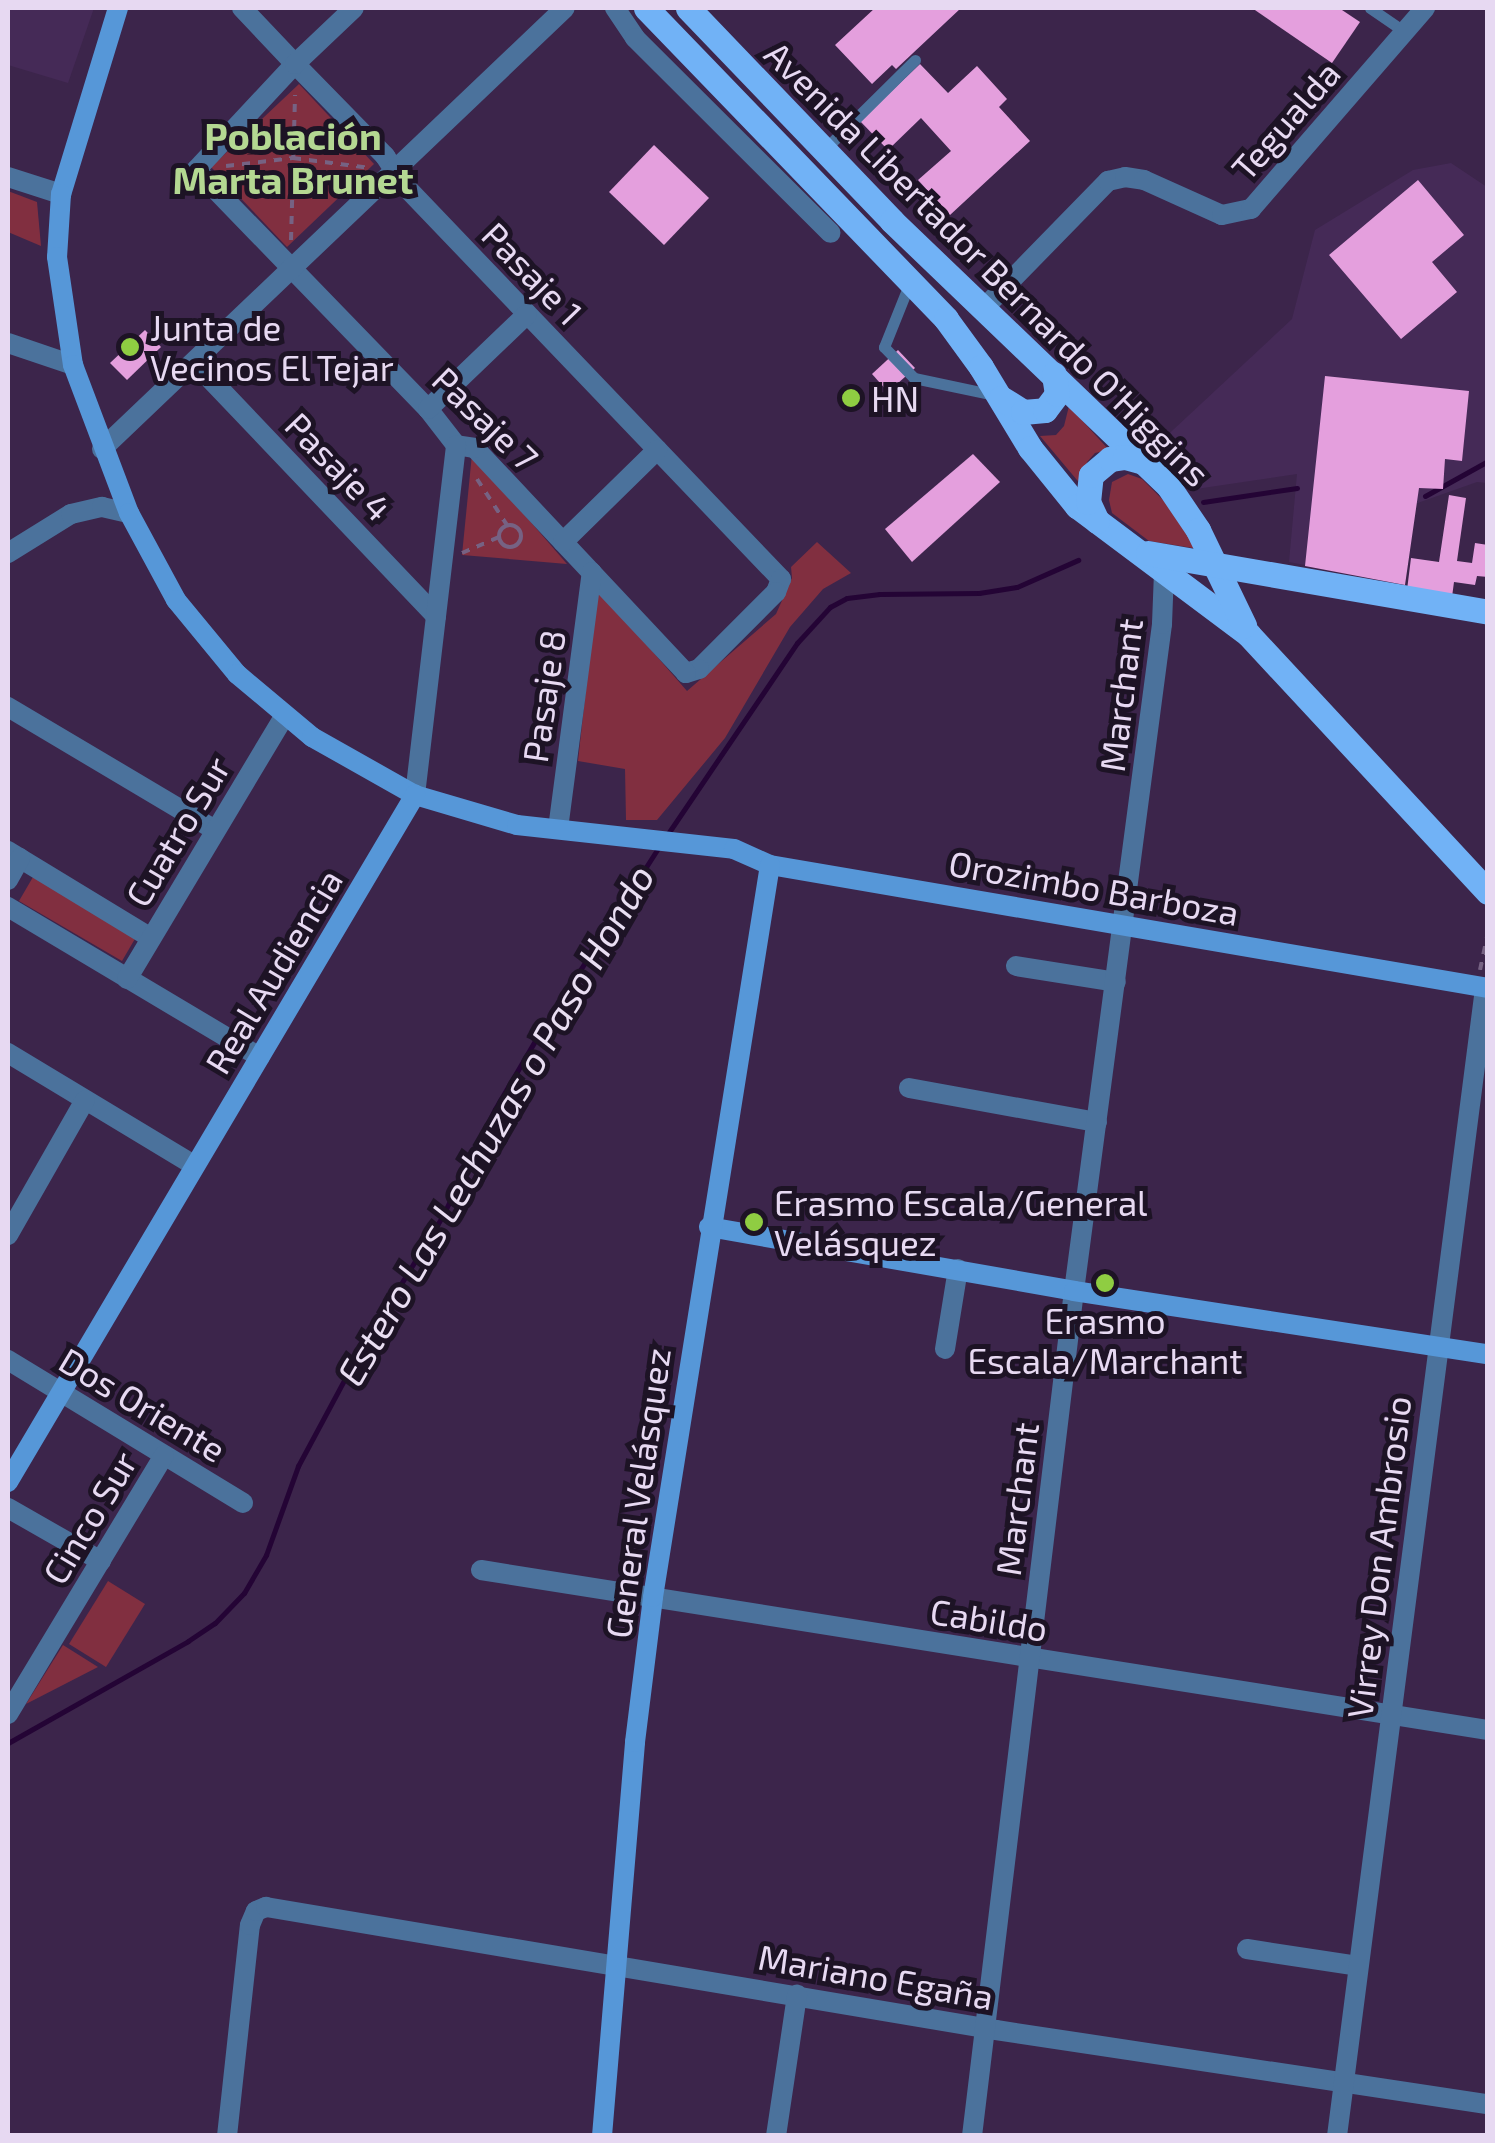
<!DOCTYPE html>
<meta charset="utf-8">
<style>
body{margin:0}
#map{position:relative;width:1495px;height:2143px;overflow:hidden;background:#3c254b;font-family:"Exo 2",sans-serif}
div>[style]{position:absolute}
.built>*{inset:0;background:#452a57}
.green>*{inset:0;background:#812f40}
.stream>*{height:5px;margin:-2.5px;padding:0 2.5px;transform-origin:2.5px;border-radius:2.5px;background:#240435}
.building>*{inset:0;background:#e49fdd}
.path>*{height:4px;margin-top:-2px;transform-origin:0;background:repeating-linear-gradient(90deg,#766283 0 8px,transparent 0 16px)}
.path>.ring{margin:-2px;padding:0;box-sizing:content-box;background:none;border:4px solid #766283;border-radius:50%}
.lane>*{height:11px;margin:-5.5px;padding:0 5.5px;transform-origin:5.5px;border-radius:5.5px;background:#4b729c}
.street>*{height:20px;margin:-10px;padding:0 10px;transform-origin:10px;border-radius:10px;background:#4b729c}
.secondary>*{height:20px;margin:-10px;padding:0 10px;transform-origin:10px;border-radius:10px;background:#5697d8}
.primary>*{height:25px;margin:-12.5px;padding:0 12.5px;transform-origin:12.5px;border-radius:12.5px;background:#71b2f6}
.dots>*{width:28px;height:28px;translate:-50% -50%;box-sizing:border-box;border:5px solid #1d1325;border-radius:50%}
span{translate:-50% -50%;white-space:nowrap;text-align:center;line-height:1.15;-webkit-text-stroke:10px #1d1325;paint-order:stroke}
.street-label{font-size:35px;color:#e7d9f2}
.poi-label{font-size:35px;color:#e7d9f2}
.left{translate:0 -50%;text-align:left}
.neighbourhood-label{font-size:38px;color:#b4d892;font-weight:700}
.water-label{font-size:38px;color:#e9def2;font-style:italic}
.frame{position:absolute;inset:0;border:10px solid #e7d9f2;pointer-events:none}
</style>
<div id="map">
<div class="built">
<div style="clip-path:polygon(8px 8px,94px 8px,68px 83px,8px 65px)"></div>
<div style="clip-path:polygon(1451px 163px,1487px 187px,1487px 483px,1477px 482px,1412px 505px,1400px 583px,1289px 562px,1297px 474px,1196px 489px,1159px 443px,1292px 319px,1315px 230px,1413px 170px)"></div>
</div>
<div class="green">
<div style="clip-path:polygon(299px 84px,374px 164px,287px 247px,211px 167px)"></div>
<div style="clip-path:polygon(8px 191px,37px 202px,41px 246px,8px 232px)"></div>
<div style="clip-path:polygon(1069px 406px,1109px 450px,1095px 453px,1087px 462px,1082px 486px,1040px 436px,1056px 435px,1064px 426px)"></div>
<div style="clip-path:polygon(472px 454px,567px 564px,462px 555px)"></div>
<div style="clip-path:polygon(1128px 474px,1142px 479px,1169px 506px,1199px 549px,1149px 541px,1112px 513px,1109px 500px,1112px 482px)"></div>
<div style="clip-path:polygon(817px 542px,851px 573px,823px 589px,790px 627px,725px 738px,657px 820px,626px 820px,625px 769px,578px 761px,597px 588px,687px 691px,776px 614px,792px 578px,791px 567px)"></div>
<div style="clip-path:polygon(33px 877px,136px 937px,122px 961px,19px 901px)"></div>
<div style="clip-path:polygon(108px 1581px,145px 1604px,106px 1667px,69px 1644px)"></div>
<div style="clip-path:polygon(63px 1645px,98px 1667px,26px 1704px)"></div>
</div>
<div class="stream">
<div style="left:1425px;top:496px;width:72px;rotate:-29.1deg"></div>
<div style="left:1203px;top:502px;width:95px;rotate:-8.5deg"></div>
<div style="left:667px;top:835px;width:232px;rotate:-55.9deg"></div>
<div style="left:797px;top:643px;width:49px;rotate:-47.5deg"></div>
<div style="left:830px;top:607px;width:19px;rotate:-28deg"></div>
<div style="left:847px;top:598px;width:33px;rotate:-7deg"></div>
<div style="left:880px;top:594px;width:99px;rotate:-0.6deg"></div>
<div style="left:979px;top:593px;width:38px;rotate:-9deg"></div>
<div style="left:1017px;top:587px;width:67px;rotate:-23.9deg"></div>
<div style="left:8px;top:1743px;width:207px;rotate:-29.5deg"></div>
<div style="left:188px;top:1641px;width:32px;rotate:-34deg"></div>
<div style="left:215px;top:1623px;width:42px;rotate:-46deg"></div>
<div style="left:244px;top:1593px;width:44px;rotate:-59.9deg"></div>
<div style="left:266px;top:1555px;width:95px;rotate:-70.2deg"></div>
<div style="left:298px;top:1466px;width:127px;rotate:-61.8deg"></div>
<div style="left:358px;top:1354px;width:161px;rotate:-58.5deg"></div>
<div style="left:442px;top:1217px;width:120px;rotate:-63.9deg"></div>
<div style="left:495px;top:1109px;width:81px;rotate:-59.6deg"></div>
<div style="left:536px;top:1039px;width:227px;rotate:-57.4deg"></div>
</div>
<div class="building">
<div style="clip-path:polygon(875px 8px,961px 8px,896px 69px,892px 65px,872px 84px,835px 45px)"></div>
<div style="clip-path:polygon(1252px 8px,1339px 8px,1360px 22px,1332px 63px)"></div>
<div style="clip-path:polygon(920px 64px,948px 93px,977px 66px,1007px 99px,999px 107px,1030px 141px,950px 215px,918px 180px,951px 151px,921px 118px,888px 150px,860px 121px)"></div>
<div style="clip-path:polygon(654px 145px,709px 198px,664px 245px,609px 192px)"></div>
<div style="clip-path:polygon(1418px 180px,1464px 235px,1432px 262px,1457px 292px,1401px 339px,1329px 255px)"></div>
<div style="clip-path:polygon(145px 330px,161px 347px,127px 380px,110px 363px)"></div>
<div style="clip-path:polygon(898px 350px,915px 368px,888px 392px,872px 374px)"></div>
<div style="clip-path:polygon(1325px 376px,1469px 391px,1462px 461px,1445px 459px,1443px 489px,1419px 488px,1405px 585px,1305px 566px)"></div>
<div style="clip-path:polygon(973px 454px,1000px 482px,912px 562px,885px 529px)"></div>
<div style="clip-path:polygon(1449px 495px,1466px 498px,1457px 561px,1472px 563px,1475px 543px,1488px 545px,1488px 577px,1477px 576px,1475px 585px,1454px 582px,1452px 597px,1407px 590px,1411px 558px,1439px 562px)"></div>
</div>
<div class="path">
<div style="left:226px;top:166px;width:67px;rotate:-6.8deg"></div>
<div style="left:293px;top:158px;width:78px;rotate:7.4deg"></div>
<div style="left:291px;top:240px;width:145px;rotate:-88.4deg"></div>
<div style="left:477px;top:479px;width:55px;rotate:56.9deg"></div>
<div class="ring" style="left:499px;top:525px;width:18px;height:18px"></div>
<div style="left:462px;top:553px;width:40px;rotate:-23.4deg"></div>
<div style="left:1480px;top:970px;width:38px;rotate:-78deg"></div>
</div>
<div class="lane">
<div style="left:1370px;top:8px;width:42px;rotate:34.4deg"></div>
<div style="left:824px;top:150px;width:128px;rotate:-44.7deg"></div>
<div style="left:910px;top:282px;width:70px;rotate:111.8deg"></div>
<div style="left:884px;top:347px;width:43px;rotate:45.9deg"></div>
<div style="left:914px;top:378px;width:83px;rotate:11.9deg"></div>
</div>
<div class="street">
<div style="left:242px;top:8px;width:77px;rotate:46.6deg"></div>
<div style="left:295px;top:64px;width:129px;rotate:45.6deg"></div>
<div style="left:385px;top:156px;width:33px;rotate:57deg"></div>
<div style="left:403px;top:184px;width:547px;rotate:46.26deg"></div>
<div style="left:781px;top:579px;width:14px;rotate:111deg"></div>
<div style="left:776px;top:592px;width:109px;rotate:135deg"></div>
<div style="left:699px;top:669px;width:14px;rotate:163deg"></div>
<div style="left:686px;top:673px;width:308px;rotate:-133.2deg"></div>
<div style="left:475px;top:448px;width:19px;rotate:-171deg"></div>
<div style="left:456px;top:445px;width:46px;rotate:-127.9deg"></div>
<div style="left:428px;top:409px;width:333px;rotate:-134.1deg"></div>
<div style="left:196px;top:170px;width:145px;rotate:-47deg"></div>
<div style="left:295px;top:64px;width:81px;rotate:-43.5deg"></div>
<div style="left:615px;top:8px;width:36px;rotate:56deg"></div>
<div style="left:635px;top:38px;width:276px;rotate:44.9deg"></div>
<div style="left:8px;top:177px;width:56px;rotate:17.8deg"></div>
<div style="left:986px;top:306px;width:175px;rotate:-45.7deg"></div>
<div style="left:1108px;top:181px;width:17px;rotate:-13deg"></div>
<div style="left:1125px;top:177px;width:19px;rotate:9deg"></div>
<div style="left:1144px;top:180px;width:85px;rotate:24.2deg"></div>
<div style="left:1222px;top:215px;width:30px;rotate:-12deg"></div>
<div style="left:1251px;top:209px;width:266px;rotate:-49.1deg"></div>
<div style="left:8px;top:343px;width:69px;rotate:18.7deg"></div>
<div style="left:194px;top:362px;width:351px;rotate:46.4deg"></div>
<div style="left:428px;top:409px;width:137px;rotate:-43.8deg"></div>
<div style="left:102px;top:449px;width:639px;rotate:-43.61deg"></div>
<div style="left:563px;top:542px;width:132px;rotate:-44.4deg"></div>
<div style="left:8px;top:553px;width:74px;rotate:-31.8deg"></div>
<div style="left:71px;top:514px;width:32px;rotate:-13deg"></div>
<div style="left:102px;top:507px;width:28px;rotate:13deg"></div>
<div style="left:8px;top:707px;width:241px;rotate:30.7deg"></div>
<div style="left:415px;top:795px;width:352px;rotate:-83.3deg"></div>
<div style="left:558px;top:829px;width:259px;rotate:-82.5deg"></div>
<div style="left:8px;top:851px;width:167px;rotate:31.3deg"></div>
<div style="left:8px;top:880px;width:25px;rotate:-61deg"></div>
<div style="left:8px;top:907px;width:293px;rotate:30.8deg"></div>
<div style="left:1016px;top:966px;width:101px;rotate:9.1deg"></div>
<div style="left:127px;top:979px;width:305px;rotate:-59.1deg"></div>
<div style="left:8px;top:1053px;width:218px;rotate:31.1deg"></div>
<div style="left:909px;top:1088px;width:191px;rotate:10.3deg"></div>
<div style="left:8px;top:1235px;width:155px;rotate:-60.3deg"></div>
<div style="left:945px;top:1349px;width:81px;rotate:-80.8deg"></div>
<div style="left:8px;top:1360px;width:275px;rotate:31.3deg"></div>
<div style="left:8px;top:1508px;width:107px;rotate:29.7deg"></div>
<div style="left:481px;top:1570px;width:1020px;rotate:9.03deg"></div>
<div style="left:8px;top:1714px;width:302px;rotate:-58.9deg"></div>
<div style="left:1247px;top:1949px;width:112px;rotate:8.7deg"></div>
<div style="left:227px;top:2136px;width:212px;rotate:-83.8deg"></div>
<div style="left:250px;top:1925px;width:15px;rotate:-67deg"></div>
<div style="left:256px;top:1911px;width:11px;rotate:-22deg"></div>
<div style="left:266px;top:1907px;width:740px;rotate:9.56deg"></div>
<div style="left:996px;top:2030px;width:498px;rotate:8.6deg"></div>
<div style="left:776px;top:2136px;width:143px;rotate:-81.5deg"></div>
<div style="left:972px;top:2136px;width:851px;rotate:-83.12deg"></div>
<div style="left:1074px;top:1291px;width:673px;rotate:-82.48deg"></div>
<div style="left:1162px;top:624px;width:52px;rotate:-87.8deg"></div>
<div style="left:1337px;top:2136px;width:1158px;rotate:-82.65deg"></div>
</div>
<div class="secondary">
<div style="left:118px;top:8px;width:195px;rotate:107deg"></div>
<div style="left:61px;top:194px;width:63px;rotate:93.6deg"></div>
<div style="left:57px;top:257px;width:109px;rotate:81.6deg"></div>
<div style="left:73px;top:365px;width:158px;rotate:69.3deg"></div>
<div style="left:129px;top:513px;width:99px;rotate:61.6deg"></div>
<div style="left:176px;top:600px;width:96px;rotate:50.5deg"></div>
<div style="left:237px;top:674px;width:98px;rotate:40deg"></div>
<div style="left:312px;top:737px;width:118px;rotate:29.4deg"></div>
<div style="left:415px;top:795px;width:106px;rotate:16.4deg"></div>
<div style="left:517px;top:825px;width:218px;rotate:6.3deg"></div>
<div style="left:734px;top:849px;width:39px;rotate:24deg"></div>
<div style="left:770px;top:865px;width:728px;rotate:9.72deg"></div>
<div style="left:709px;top:1227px;width:371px;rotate:9.9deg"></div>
<div style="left:1074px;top:1291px;width:419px;rotate:8.7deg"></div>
<div style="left:8px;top:1482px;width:799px;rotate:-59.36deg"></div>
<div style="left:602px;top:2136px;width:395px;rotate:-85.2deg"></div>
<div style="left:635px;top:1742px;width:146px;rotate:-82.9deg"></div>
<div style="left:653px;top:1597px;width:741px;rotate:-80.92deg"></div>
</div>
<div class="primary">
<div style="left:646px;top:8px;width:432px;rotate:46deg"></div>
<div style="left:946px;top:319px;width:59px;rotate:53.9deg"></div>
<div style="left:981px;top:367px;width:95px;rotate:58.8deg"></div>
<div style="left:1030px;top:448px;width:75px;rotate:51deg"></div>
<div style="left:1077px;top:506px;width:214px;rotate:36.8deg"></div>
<div style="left:1248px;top:634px;width:352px;rotate:47.1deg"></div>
<div style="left:688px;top:8px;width:295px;rotate:46.2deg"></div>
<div style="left:892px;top:221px;width:384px;rotate:43.8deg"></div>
<div style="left:1169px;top:487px;width:52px;rotate:56deg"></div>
<div style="left:1198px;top:530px;width:106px;rotate:64.2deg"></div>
<div style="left:1001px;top:398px;width:26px;rotate:32deg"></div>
<div style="left:1023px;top:412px;width:22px;rotate:-5deg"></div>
<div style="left:1045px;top:410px;width:20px;rotate:-53deg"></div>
<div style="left:1057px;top:394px;width:20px;rotate:-99deg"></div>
<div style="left:1097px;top:521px;width:21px;rotate:-115deg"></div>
<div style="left:1088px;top:502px;width:27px;rotate:-84deg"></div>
<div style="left:1091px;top:475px;width:25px;rotate:-40deg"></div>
<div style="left:1110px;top:459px;width:15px;rotate:-8deg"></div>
<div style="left:1125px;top:457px;width:16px;rotate:15deg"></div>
<div style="left:1148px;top:553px;width:345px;rotate:9.8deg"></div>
</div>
<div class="dots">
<div style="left:130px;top:347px;background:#8fcd42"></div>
<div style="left:851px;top:398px;background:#8fcd42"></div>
<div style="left:754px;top:1222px;background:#8fcd42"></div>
<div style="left:1105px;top:1283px;background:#8fcd42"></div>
</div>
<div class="street-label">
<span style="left:1285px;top:120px;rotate:-49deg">Tegualda</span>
<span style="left:988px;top:263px;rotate:45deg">Avenida Libertador Bernardo O'Higgins</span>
<span style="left:533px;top:273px;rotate:46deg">Pasaje 1</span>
<span style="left:486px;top:418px;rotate:44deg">Pasaje 7</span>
<span style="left:339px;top:466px;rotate:46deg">Pasaje 4</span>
<span style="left:1120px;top:695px;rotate:-83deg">Marchant</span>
<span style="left:543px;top:696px;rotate:-82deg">Pasaje 8</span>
<span style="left:177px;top:831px;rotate:-59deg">Cuatro Sur</span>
<span style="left:1094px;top:887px;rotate:10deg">Orozimbo Barboza</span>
<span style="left:273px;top:971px;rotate:-59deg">Real Audiencia</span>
<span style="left:143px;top:1404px;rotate:31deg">Dos Oriente</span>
<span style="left:637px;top:1493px;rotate:-82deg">General Velásquez</span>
<span style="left:1016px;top:1499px;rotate:-83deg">Marchant</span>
<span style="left:89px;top:1517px;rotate:-59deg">Cinco Sur</span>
<span style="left:1378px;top:1557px;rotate:-83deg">Virrey Don Ambrosio</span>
<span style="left:989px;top:1619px;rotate:9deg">Cabildo</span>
<span style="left:876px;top:1976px;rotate:10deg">Mariano Egaña</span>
</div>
<div class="poi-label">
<span class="left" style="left:150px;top:347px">Junta de<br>Vecinos El Tejar</span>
<span class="left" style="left:871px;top:398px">HN</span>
<span class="left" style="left:774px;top:1222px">Erasmo Escala/General<br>Velásquez</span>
<span style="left:1105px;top:1340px">Erasmo<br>Escala/Marchant</span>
</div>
<div class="neighbourhood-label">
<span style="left:293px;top:158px">Población<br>Marta Brunet</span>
</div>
<div class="water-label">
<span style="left:495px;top:1125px;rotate:-60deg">Estero Las Lechuzas o Paso Hondo</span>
</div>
<div class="frame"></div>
</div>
